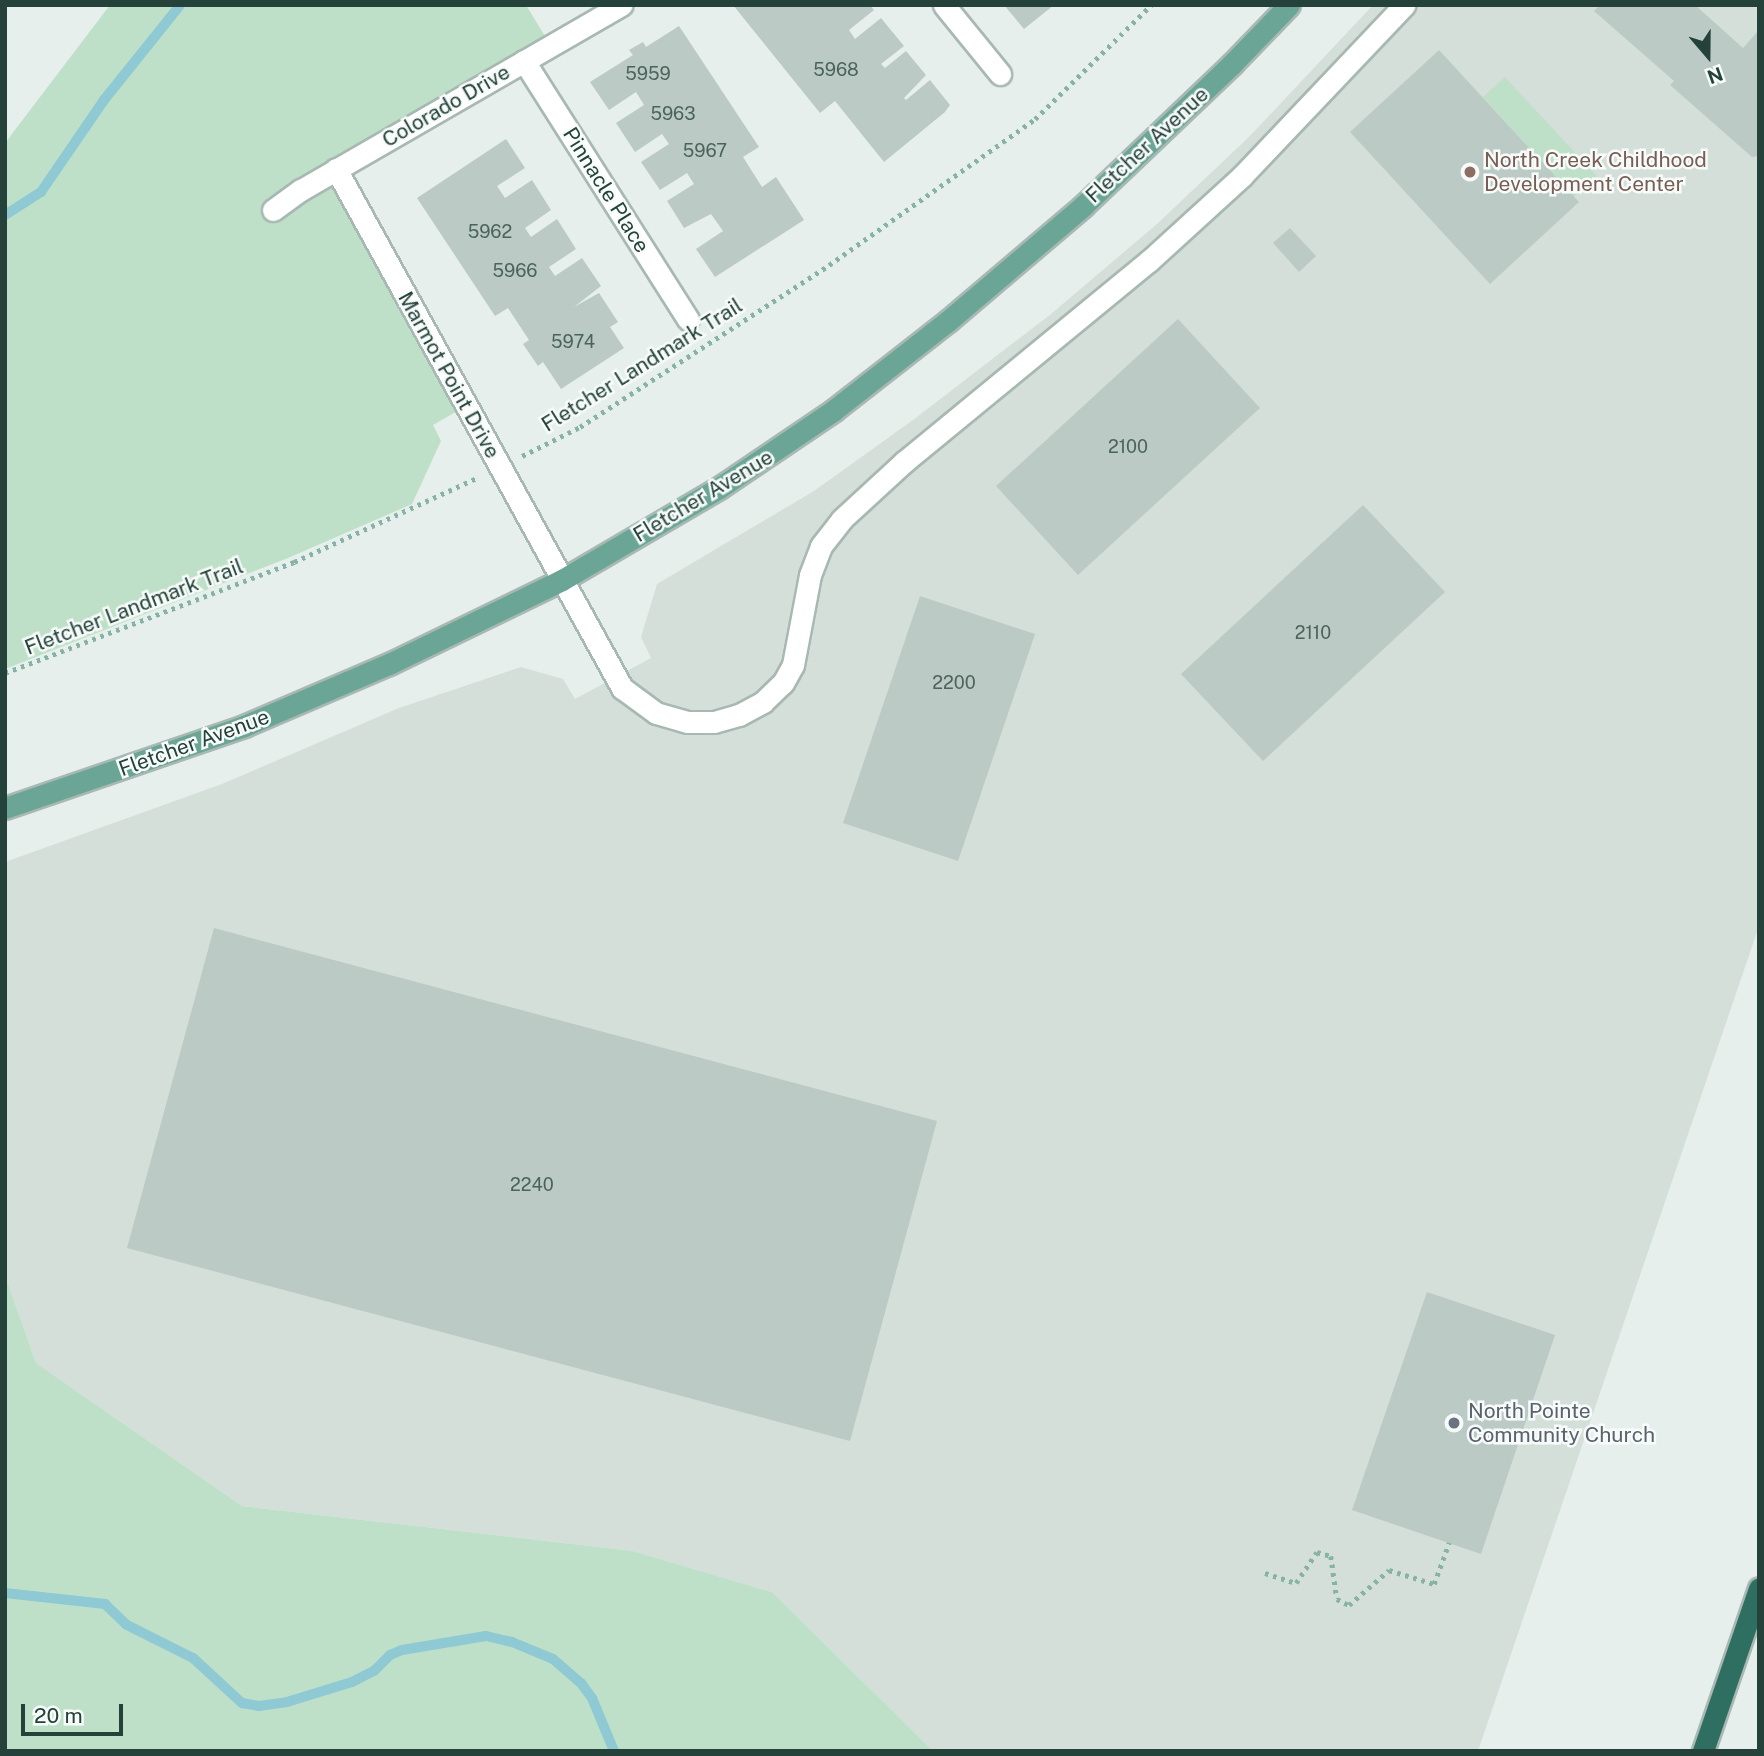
<!DOCTYPE html>
<style>
body{margin:0}
#map{position:relative;width:1764px;height:1756px;overflow:hidden;background:#e6efeb;font-family:"Public Sans",sans-serif}
div>[style]{position:absolute}
.built>*{inset:0;background:#d4dfda}
.green>*{inset:0;background:#bfe0c8}
.stream>*{height:10px;margin:-5px;padding:0 5px;transform-origin:5px;border-radius:5px;background:#8ec9d4}
.building>*{inset:0;background:#bbcac4}
.path>*{height:4.5px;margin-top:-2.25px;transform-origin:0;background:repeating-linear-gradient(90deg,#86b3a5 0 3.5px,transparent 0 8.5px)}
.roads{filter:drop-shadow(2px 0 #a8b8b2) drop-shadow(-2px 0 #a8b8b2) drop-shadow(0 2px #a8b8b2) drop-shadow(0 -2px #a8b8b2)}
.minor>*{height:21px;margin:-10.5px;padding:0 10.5px;transform-origin:10.5px;border-radius:10.5px;background:#fff}
.major>*{height:21px;margin:-10.5px;padding:0 10.5px;transform-origin:10.5px;border-radius:10.5px;background:#6aa596}
.highway>*{height:21px;margin:-10.5px;padding:0 10.5px;transform-origin:10.5px;border-radius:10.5px;background:#2f6f62}
.dots>*{width:19px;height:19px;translate:-50% -50%;box-sizing:border-box;border:4px solid #f7fbf9;border-radius:50%}
span{translate:-50% -50%;white-space:nowrap;text-align:center;line-height:1.15;-webkit-text-stroke:5px #f7fbf9;paint-order:stroke}
.number-label{font-size:18px;color:#4a645c}
.number-label span{-webkit-text-stroke-width:0}
.street-label{font-size:21px;color:#24423a}
.education-label{font-size:21px;color:#785e54}
.left{translate:0 -50%;text-align:left}
.worship-label{font-size:21px;color:#5b616d}
.frame{position:absolute;inset:0;border:7px solid #24423a;pointer-events:none}
.north{position:absolute;left:1673px;top:21px;width:70px;height:70px;-webkit-text-stroke:5px #f7fbf9;paint-order:stroke;rotate:160deg;font-size:19px;font-weight:700;line-height:28px;text-align:center;color:#24423a}
.north::after{content:'';display:block;margin:auto;width:24px;height:32px;background:#24423a;clip-path:polygon(50% 0,100% 100%,50% 72%,0 100%)}
.scale{position:absolute;left:21px;top:1704px;width:102px;height:32px;box-sizing:border-box;border:4px solid #24423a;border-top:0;padding-left:9px;font-size:21px;line-height:24px;white-space:nowrap;color:#24423a;-webkit-text-stroke:5px #f7fbf9;paint-order:stroke}
</style>
<div id="map">
<div class="built">
<div style="clip-path:polygon(1373px 5px,1759px 5px,1759px 926px,1478px 1751px,933px 1751px,772px 1592px,633px 1551px,242px 1506px,36px 1363px,5px 1275px,5px 862px,222px 784px,399px 708px,521px 667px,563px 679px,575px 699px,651px 658px,641px 637px,657px 584px,814px 491px,913px 420px,1051px 314px,1157px 224px,1251px 135px)"></div>
</div>
<div class="green">
<div style="clip-path:polygon(110px 5px,526px 5px,551px 46px,336px 169px,466px 406px,433px 425px,441px 441px,412px 504px,288px 558px,5px 669px,5px 143px)"></div>
<div style="clip-path:polygon(1505px 77px,1597px 176px,1574px 197px,1483px 97px)"></div>
<div style="clip-path:polygon(5px 1275px,36px 1363px,242px 1506px,633px 1551px,772px 1592px,933px 1751px,5px 1751px)"></div>
</div>
<div class="stream">
<div style="left:5px;top:215px;width:43px;rotate:-32.6deg"></div>
<div style="left:41px;top:192px;width:112px;rotate:-55.6deg"></div>
<div style="left:104px;top:100px;width:122px;rotate:-51.3deg"></div>
<div style="left:5px;top:1593px;width:101px;rotate:6.3deg"></div>
<div style="left:105px;top:1604px;width:30px;rotate:44deg"></div>
<div style="left:127px;top:1625px;width:74px;rotate:26.6deg"></div>
<div style="left:193px;top:1658px;width:67px;rotate:42.6deg"></div>
<div style="left:242px;top:1703px;width:17px;rotate:10deg"></div>
<div style="left:259px;top:1706px;width:28px;rotate:-8deg"></div>
<div style="left:287px;top:1702px;width:68px;rotate:-17.1deg"></div>
<div style="left:352px;top:1682px;width:25px;rotate:-27deg"></div>
<div style="left:374px;top:1671px;width:23px;rotate:-45deg"></div>
<div style="left:390px;top:1655px;width:13px;rotate:-23deg"></div>
<div style="left:402px;top:1650px;width:85px;rotate:-9.5deg"></div>
<div style="left:486px;top:1636px;width:27px;rotate:13deg"></div>
<div style="left:512px;top:1642px;width:44px;rotate:22.5deg"></div>
<div style="left:553px;top:1659px;width:37px;rotate:41deg"></div>
<div style="left:581px;top:1683px;width:19px;rotate:54deg"></div>
<div style="left:592px;top:1698px;width:57px;rotate:67.5deg"></div>
</div>
<div class="building">
<div style="clip-path:polygon(733px 5px,870px 5px,874px 10px,849px 30px,855px 39px,881px 18px,904px 46px,881px 64px,885px 68px,906px 51px,926px 75px,904px 98px,906px 100px,930px 80px,950px 105px,945px 112px,884px 162px,835px 101px,820px 113px)"></div>
<div style="clip-path:polygon(1004px 5px,1054px 5px,1024px 29px)"></div>
<div style="clip-path:polygon(1600px 5px,1695px 5px,1743px 48px,1759px 30px,1759px 156px,1752px 157px,1670px 85px,1674px 81px,1594px 11px)"></div>
<div style="clip-path:polygon(679px 26px,759px 147px,743px 157px,762px 187px,776px 177px,804px 220px,715px 277px,696px 249px,723px 231px,711px 214px,684px 228px,667px 201px,694px 184px,687px 173px,660px 190px,641px 162px,669px 144px,662px 134px,635px 152px,616px 123px,644px 105px,636px 92px,609px 110px,590px 82px,633px 55px,629px 50px,643px 42px,646px 47px)"></div>
<div style="clip-path:polygon(1439px 50px,1579px 202px,1490px 284px,1350px 132px)"></div>
<div style="clip-path:polygon(506px 139px,525px 168px,497px 186px,505px 198px,532px 180px,551px 210px,525px 228px,531px 237px,557px 219px,576px 249px,549px 267px,555px 276px,582px 258px,601px 286px,574px 307px,599px 293px,618px 322px,610px 327px,624px 348px,561px 389px,543px 362px,538px 366px,523px 344px,529px 340px,508px 308px,495px 316px,417px 198px)"></div>
<div style="clip-path:polygon(1290px 228px,1316px 256px,1299px 272px,1273px 243px)"></div>
<div style="clip-path:polygon(1178px 319px,1260px 408px,1078px 575px,996px 486px)"></div>
<div style="clip-path:polygon(1363px 505px,1445px 592px,1263px 761px,1181px 674px)"></div>
<div style="clip-path:polygon(920px 596px,1035px 634px,958px 861px,843px 823px)"></div>
<div style="clip-path:polygon(214px 928px,937px 1121px,850px 1441px,127px 1248px)"></div>
<div style="clip-path:polygon(1427px 1292px,1555px 1335px,1481px 1554px,1352px 1510px)"></div>
</div>
<div class="path">
<div style="left:522px;top:456px;width:65px;rotate:-26.6deg"></div>
<div style="left:580px;top:427px;width:297px;rotate:-33deg"></div>
<div style="left:829px;top:265px;width:252px;rotate:-35.3deg"></div>
<div style="left:1035px;top:119px;width:163px;rotate:-44.5deg"></div>
<div style="left:5px;top:673px;width:310px;rotate:-21deg"></div>
<div style="left:294px;top:562px;width:201px;rotate:-24.7deg"></div>
<div style="left:1265px;top:1573px;width:33px;rotate:18deg"></div>
<div style="left:1296px;top:1583px;width:37px;rotate:-56deg"></div>
<div style="left:1317px;top:1552px;width:15px;rotate:16deg"></div>
<div style="left:1331px;top:1556px;width:43px;rotate:82.1deg"></div>
<div style="left:1337px;top:1599px;width:13px;rotate:27deg"></div>
<div style="left:1349px;top:1605px;width:53px;rotate:-41.2deg"></div>
<div style="left:1389px;top:1570px;width:47px;rotate:17.3deg"></div>
<div style="left:1434px;top:1584px;width:44px;rotate:-69.9deg"></div>
</div>
<div class="roads">
<div class="minor">
<div style="left:944px;top:5px;width:89px;rotate:50.9deg"></div>
<div style="left:524px;top:61px;width:306px;rotate:57.6deg"></div>
<div style="left:336px;top:169px;width:593px;rotate:61.14deg"></div>
<div style="left:622px;top:688px;width:42px;rotate:36.3deg"></div>
<div style="left:656px;top:713px;width:33px;rotate:16deg"></div>
<div style="left:688px;top:722px;width:26px"></div>
<div style="left:714px;top:722px;width:26px;rotate:-16deg"></div>
<div style="left:739px;top:715px;width:27px;rotate:-28deg"></div>
<div style="left:763px;top:702px;width:28px;rotate:-44deg"></div>
<div style="left:783px;top:683px;width:21px;rotate:-61deg"></div>
<div style="left:793px;top:665px;width:92px;rotate:-79.3deg"></div>
<div style="left:810px;top:575px;width:31px;rotate:-69deg"></div>
<div style="left:821px;top:546px;width:34px;rotate:-52deg"></div>
<div style="left:842px;top:519px;width:84px;rotate:-42.6deg"></div>
<div style="left:904px;top:462px;width:317px;rotate:-39.4deg"></div>
<div style="left:1149px;top:261px;width:126px;rotate:-42.4deg"></div>
<div style="left:1242px;top:176px;width:236px;rotate:-46.5deg"></div>
<div style="left:273px;top:210px;width:34px;rotate:-36deg"></div>
<div style="left:301px;top:190px;width:370px;rotate:-30deg"></div>
</div>
<div class="major">
<div style="left:5px;top:808px;width:253px;rotate:-18.9deg"></div>
<div style="left:244px;top:726px;width:158px;rotate:-23.2deg"></div>
<div style="left:389px;top:664px;width:192px;rotate:-25.9deg"></div>
<div style="left:562px;top:580px;width:182px;rotate:-30.4deg"></div>
<div style="left:719px;top:488px;width:139px;rotate:-34.1deg"></div>
<div style="left:834px;top:410px;width:145px;rotate:-38deg"></div>
<div style="left:948px;top:321px;width:177px;rotate:-40.4deg"></div>
<div style="left:1083px;top:206px;width:206px;rotate:-43.6deg"></div>
<div style="left:1232px;top:64px;width:82px;rotate:-46deg"></div>
</div>
<div class="highway">
<div style="left:1703px;top:1751px;width:172px;rotate:-71deg"></div>
</div>
</div>
<div class="dots">
<div style="left:1470px;top:172px;background:#8d6e63"></div>
<div style="left:1454px;top:1423px;background:#6b7280"></div>
</div>
<div class="number-label">
<span style="left:836px;top:70px">5968</span>
<span style="left:648px;top:74px">5959</span>
<span style="left:673px;top:114px">5963</span>
<span style="left:705px;top:151px">5967</span>
<span style="left:490px;top:232px">5962</span>
<span style="left:515px;top:271px">5966</span>
<span style="left:573px;top:342px">5974</span>
<span style="left:1128px;top:447px">2100</span>
<span style="left:1313px;top:633px">2110</span>
<span style="left:954px;top:683px">2200</span>
<span style="left:532px;top:1185px">2240</span>
</div>
<div class="street-label">
<span style="left:446px;top:106px;rotate:-30deg">Colorado Drive</span>
<span style="left:1147px;top:145px;rotate:-43deg">Fletcher Avenue</span>
<span style="left:606px;top:190px;rotate:58deg">Pinnacle Place</span>
<span style="left:642px;top:365px;rotate:-32deg">Fletcher Landmark Trail</span>
<span style="left:449px;top:375px;rotate:61deg">Marmot Point Drive</span>
<span style="left:703px;top:496px;rotate:-31deg">Fletcher Avenue</span>
<span style="left:134px;top:607px;rotate:-21deg">Fletcher Landmark Trail</span>
<span style="left:194px;top:743px;rotate:-20deg">Fletcher Avenue</span>
</div>
<div class="education-label">
<span class="left" style="left:1484px;top:172px">North Creek Childhood<br>Development Center</span>
</div>
<div class="worship-label">
<span class="left" style="left:1468px;top:1423px">North Pointe<br>Community Church</span>
</div>
<div class="frame"></div>
<div class="north">N</div>
<div class="scale">20 m</div>
</div>
